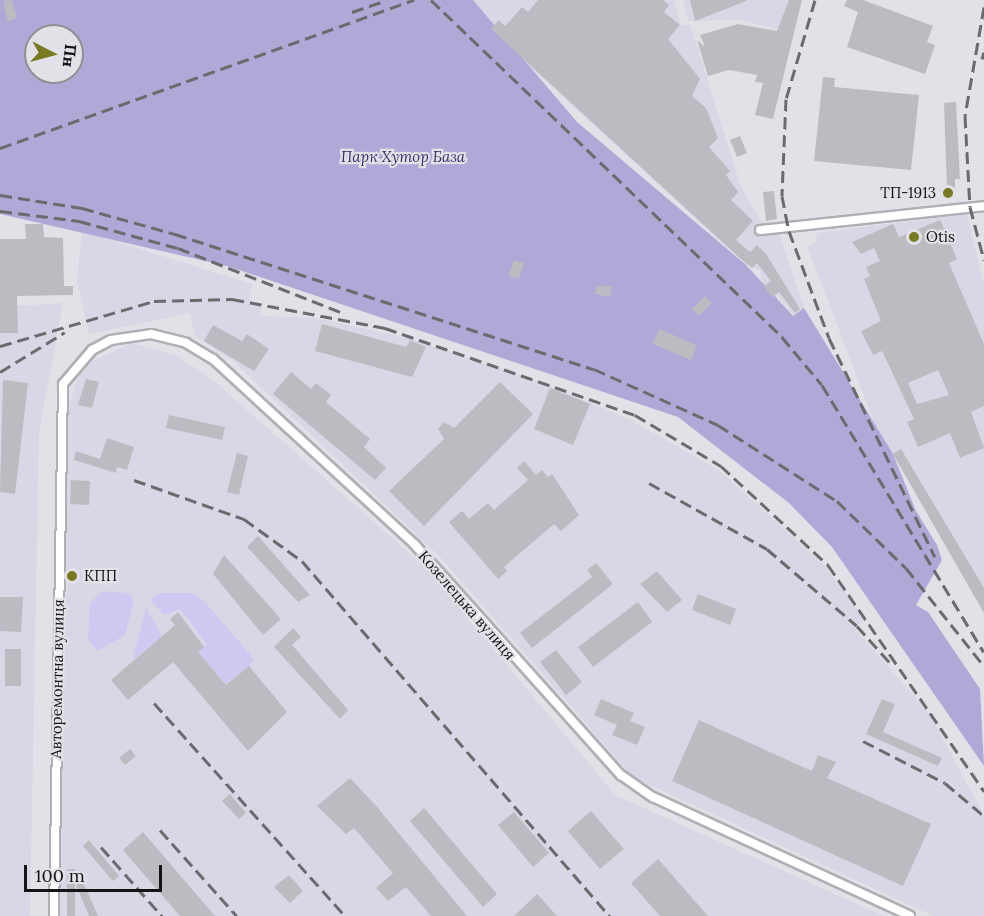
<!DOCTYPE html>
<meta charset="utf-8">
<style>
body{margin:0}
#map{position:relative;width:984px;height:916px;overflow:hidden;background:#e2e1e7;font-family:Lora,serif}
div>[style]{position:absolute}
.built>*{inset:0;background:#d9d7e5}
.green>*{inset:0;background:#cec9f0}
.forest>*{inset:0;background:#afa9d8}
.building>*{inset:0;background:#bcbbc2}
.roads{filter:drop-shadow(2px 0 #afafb5) drop-shadow(-2px 0 #afafb5) drop-shadow(0 2px #afafb5) drop-shadow(0 -2px #afafb5)}
.minor>*{height:8px;margin:-4px;padding:0 4px;transform-origin:4px;border-radius:4px;background:#fff}
.rail>*{height:3px;margin-top:-1.5px;transform-origin:0;background:repeating-linear-gradient(90deg,#6b6a6e 0 12px,transparent 0 18px)}
.dots>*{width:16px;height:16px;translate:-50% -50%;box-sizing:border-box;border:3px solid #e2e1e7;border-radius:50%}
span{translate:-50% -50%;white-space:nowrap;text-align:center;line-height:1.15;-webkit-text-stroke:4.5px #e2e1e7;paint-order:stroke}
.park-label{font-size:15px;color:#3c2e69;font-style:italic}
.poi-label{font-size:15px;color:#141316}
.right{translate:-100% -50%;text-align:right}
.left{translate:0 -50%;text-align:left}
.street-label{font-size:15px;color:#141316}
.north{position:absolute;left:24px;top:24px;width:60px;height:60px;box-sizing:border-box;background:#e2e1e7;border:2px solid #908f93;border-radius:50%;rotate:96deg;font-size:16px;font-weight:700;line-height:24px;text-align:center;color:#141316}
.north::after{content:'';display:block;margin:auto;width:21px;height:27px;background:#777a23;clip-path:polygon(50% 0,100% 100%,50% 72%,0 100%)}
.scale{position:absolute;left:24px;top:865px;width:138px;height:27px;box-sizing:border-box;border:3px solid #141316;border-top:0;padding-left:8px;font-size:18px;line-height:21px;white-space:nowrap;color:#141316;-webkit-text-stroke:4px #e2e1e7;paint-order:stroke}
</style>
<div id="map">
<div class="built">
<div style="clip-path:polygon(469px 0,674px 0,681px 26px,690px 24px,741px 187px,763px 225px,777px 227px,804px 308px,794px 316px,778px 296px,772px 299px,762px 286px,760px 270px,746px 265px,490px 30px,489px 18px)"></div>
<div style="clip-path:polygon(683px 0,802px 0,790px 32px,739px 20px,688px 21px)"></div>
<div style="clip-path:polygon(967px 214px,984px 284px,984px 613px,893px 454px,887px 456px,807px 246px,815px 243px,817px 233px)"></div>
<div style="clip-path:polygon(82px 231px,252px 284px,249px 302px,261px 305px,260px 316px,315px 318px,408px 338px,538px 381px,629px 419px,719px 470px,825px 566px,865px 619px,854px 628px,930px 714px,984px 816px,984px 916px,933px 916px,633px 777px,439px 556px,232px 360px,195px 336px,190px 313px,89px 334px,77px 281px)"></div>
<div style="clip-path:polygon(63px 303px,39px 432px,30px 916px,0 916px,0 307px)"></div>
<div style="clip-path:polygon(131px 343px,176px 355px,213px 380px,426px 568px,615px 795px,884px 916px,66px 916px,66px 883px,65px 916px,52px 916px,54px 595px,67px 594px,67px 580px,55px 574px,58px 404px,70px 403px,78px 377px,93px 361px)"></div>
</div>
<div class="green">
<div style="clip-path:polygon(102px 591px,129px 593px,134px 601px,125px 635px,98px 651px,88px 640px,90px 603px)"></div>
<div style="clip-path:polygon(160px 593px,192px 593px,205px 602px,254px 659px,249px 666px,226px 684px,198px 652px,207px 644px,180px 609px,164px 615px,150px 600px)"></div>
<div style="clip-path:polygon(146px 608px,162px 636px,133px 660px,133px 657px)"></div>
</div>
<div class="forest">
<div style="clip-path:polygon(evenodd,0 0,473px 0,577px 122px,746px 265px,793px 316px,804px 308px,893px 454px,916px 511px,937px 545px,942px 560px,916px 605px,928px 612px,980px 689px,984px 766px,832px 547px,789px 503px,678px 417px,227px 266px,0 214px,0 0,36px 36px,72px 36px,72px 72px,36px 72px,36px 36px)"></div>
</div>
<div class="building">
<div style="clip-path:polygon(12px 0,17px 18px,8px 21px,3px 1px)"></div>
<div style="clip-path:polygon(538px 0,663px 0,669px 5px,664px 12px,680px 25px,668px 39px,700px 79px,692px 96px,706px 108px,718px 138px,709px 147px,730px 171px,726px 175px,738px 192px,731px 200px,753px 221px,736px 240px,750px 252px,757px 245px,766px 254px,800px 309px,795px 313px,779px 292px,772px 297px,764px 286px,771px 281px,757px 263px,752px 268px,742px 260px,491px 29px,499px 20px,505px 26px,522px 7px,528px 12px)"></div>
<div style="clip-path:polygon(690px 0,746px 0,746px 1px,695px 21px)"></div>
<div style="clip-path:polygon(789px 0,802px 0,773px 119px,755px 115px,763px 83px,755px 82px,757px 75px,729px 70px,708px 76px,697px 40px,705px 47px,700px 35px,738px 24px,777px 31px)"></div>
<div style="clip-path:polygon(847px 0,863px 0,933px 26px,927px 42px,935px 45px,925px 74px,847px 47px,858px 12px,844px 6px)"></div>
<div style="clip-path:polygon(823px 77px,835px 78px,834px 87px,919px 95px,911px 170px,814px 161px)"></div>
<div style="clip-path:polygon(956px 102px,960px 179px,955px 179px,955px 197px,941px 197px,940px 190px,947px 190px,944px 103px)"></div>
<div style="clip-path:polygon(740px 136px,747px 153px,737px 157px,730px 140px)"></div>
<div style="clip-path:polygon(774px 191px,777px 219px,766px 221px,763px 192px)"></div>
<div style="clip-path:polygon(evenodd,940px 220px,957px 259px,949px 263px,984px 344px,984px 406px,971px 412px,984px 448px,960px 458px,950px 433px,918px 447px,907px 422px,914px 419px,882px 351px,873px 355px,861px 331px,881px 321px,864px 279px,870px 276px,866px 267px,880px 261px,874px 248px,861px 254px,852px 242px,893px 224px,899px 237px,940px 220px,938px 370px,949px 395px,917px 404px,908px 383px,938px 370px)"></div>
<div style="clip-path:polygon(25px 224px,43px 224px,44px 237px,63px 238px,64px 286px,73px 286px,73px 295px,17px 296px,18px 333px,0 333px,0 239px,26px 239px)"></div>
<div style="clip-path:polygon(514px 260px,524px 263px,519px 279px,508px 276px)"></div>
<div style="clip-path:polygon(597px 285px,612px 287px,610px 297px,595px 294px)"></div>
<div style="clip-path:polygon(705px 296px,712px 303px,699px 316px,692px 309px)"></div>
<div style="clip-path:polygon(322px 324px,406px 347px,410px 340px,426px 347px,412px 377px,315px 351px)"></div>
<div style="clip-path:polygon(213px 325px,242px 341px,247px 334px,269px 349px,254px 371px,204px 341px)"></div>
<div style="clip-path:polygon(659px 329px,697px 345px,691px 360px,653px 344px)"></div>
<div style="clip-path:polygon(291px 372px,311px 389px,316px 383px,331px 395px,326px 402px,370px 439px,364px 447px,386px 468px,375px 480px,273px 394px)"></div>
<div style="clip-path:polygon(86px 379px,99px 382px,92px 408px,78px 405px)"></div>
<div style="clip-path:polygon(3px 380px,28px 383px,15px 494px,0 492px)"></div>
<div style="clip-path:polygon(500px 382px,533px 414px,424px 526px,389px 491px,444px 439px,438px 429px,444px 422px,454px 428px)"></div>
<div style="clip-path:polygon(550px 388px,590px 404px,573px 445px,534px 429px)"></div>
<div style="clip-path:polygon(169px 415px,225px 427px,222px 440px,166px 428px)"></div>
<div style="clip-path:polygon(107px 438px,134px 447px,127px 470px,117px 467px,116px 473px,74px 460px,76px 451px,100px 459px)"></div>
<div style="clip-path:polygon(901px 449px,984px 588px,984px 613px,893px 454px)"></div>
<div style="clip-path:polygon(237px 453px,248px 456px,239px 495px,227px 492px)"></div>
<div style="clip-path:polygon(524px 461px,536px 475px,542px 470px,548px 477px,552px 474px,579px 515px,561px 531px,554px 524px,504px 567px,507px 571px,498px 579px,449px 522px,462px 511px,469px 519px,488px 503px,494px 510px,528px 480px,517px 468px)"></div>
<div style="clip-path:polygon(71px 480px,90px 481px,89px 505px,70px 504px)"></div>
<div style="clip-path:polygon(258px 536px,310px 595px,298px 602px,247px 547px)"></div>
<div style="clip-path:polygon(224px 555px,281px 619px,263px 635px,213px 574px)"></div>
<div style="clip-path:polygon(596px 563px,613px 584px,532px 648px,520px 633px,592px 577px,587px 570px)"></div>
<div style="clip-path:polygon(657px 571px,682px 600px,667px 612px,640px 584px)"></div>
<div style="clip-path:polygon(698px 594px,736px 609px,730px 625px,692px 610px)"></div>
<div style="clip-path:polygon(0 597px,23px 597px,21px 632px,0 631px)"></div>
<div style="clip-path:polygon(638px 602px,652px 622px,593px 667px,578px 647px)"></div>
<div style="clip-path:polygon(178px 612px,204px 647px,198px 652px,226px 685px,249px 666px,287px 712px,248px 751px,173px 662px,128px 700px,111px 680px,175px 625px,170px 619px)"></div>
<div style="clip-path:polygon(293px 628px,301px 637px,292px 645px,348px 710px,340px 719px,274px 647px)"></div>
<div style="clip-path:polygon(5px 649px,21px 649px,21px 686px,5px 686px)"></div>
<div style="clip-path:polygon(556px 650px,582px 682px,566px 695px,540px 662px)"></div>
<div style="clip-path:polygon(601px 699px,634px 713px,630px 721px,645px 727px,637px 745px,612px 735px,617px 725px,594px 715px)"></div>
<div style="clip-path:polygon(882px 699px,895px 704px,883px 732px,942px 758px,938px 766px,866px 734px)"></div>
<div style="clip-path:polygon(699px 720px,812px 771px,818px 755px,836px 762px,827px 778px,931px 824px,903px 886px,672px 781px)"></div>
<div style="clip-path:polygon(130px 749px,136px 756px,125px 765px,119px 758px)"></div>
<div style="clip-path:polygon(350px 778px,377px 807px,467px 916px,431px 916px,406px 887px,388px 901px,376px 888px,393px 873px,354px 828px,346px 834px,317px 806px)"></div>
<div style="clip-path:polygon(230px 794px,246px 813px,239px 819px,222px 801px)"></div>
<div style="clip-path:polygon(424px 808px,497px 894px,483px 907px,410px 821px)"></div>
<div style="clip-path:polygon(591px 811px,624px 849px,600px 869px,568px 831px)"></div>
<div style="clip-path:polygon(514px 812px,549px 853px,533px 867px,498px 825px)"></div>
<div style="clip-path:polygon(143px 832px,215px 916px,180px 916px,123px 850px)"></div>
<div style="clip-path:polygon(89px 840px,119px 876px,113px 881px,83px 846px)"></div>
<div style="clip-path:polygon(658px 859px,708px 916px,660px 916px,631px 883px)"></div>
<div style="clip-path:polygon(67px 869px,75px 869px,75px 916px,67px 916px)"></div>
<div style="clip-path:polygon(289px 875px,303px 891px,290px 903px,274px 887px)"></div>
<div style="clip-path:polygon(83px 882px,98px 916px,89px 916px,76px 885px)"></div>
<div style="clip-path:polygon(537px 894px,557px 916px,514px 916px)"></div>
</div>
<div class="roads">
<div class="minor">
<div style="left:760px;top:230px;width:225px;rotate:-6.1deg"></div>
<div style="left:54px;top:916px;width:532px;rotate:-89.03deg"></div>
<div style="left:63px;top:384px;width:45px;rotate:-49.5deg"></div>
<div style="left:92px;top:350px;width:21px;rotate:-28deg"></div>
<div style="left:111px;top:340px;width:40px;rotate:-8.5deg"></div>
<div style="left:151px;top:334px;width:36px;rotate:14deg"></div>
<div style="left:186px;top:343px;width:31px;rotate:31deg"></div>
<div style="left:213px;top:359px;width:275px;rotate:42.6deg"></div>
<div style="left:415px;top:545px;width:309px;rotate:48.2deg"></div>
<div style="left:621px;top:775px;width:39px;rotate:35deg"></div>
<div style="left:653px;top:797px;width:283px;rotate:24.8deg"></div>
</div>
</div>
<div class="rail">
<div style="left:431px;top:0;width:487px;rotate:43.8deg"></div>
<div style="left:782px;top:337px;width:62px;rotate:50.2deg"></div>
<div style="left:822px;top:385px;width:312px;rotate:58.8deg"></div>
<div style="left:815px;top:0;width:103px;rotate:106.3deg"></div>
<div style="left:786px;top:99px;width:97px;rotate:92.4deg"></div>
<div style="left:782px;top:196px;width:36px;rotate:79deg"></div>
<div style="left:789px;top:231px;width:114px;rotate:69.5deg"></div>
<div style="left:829px;top:338px;width:243px;rotate:64.2deg"></div>
<div style="left:984px;top:7px;width:111px;rotate:99.9deg"></div>
<div style="left:965px;top:116px;width:91px;rotate:86.9deg"></div>
<div style="left:970px;top:207px;width:55px;rotate:75.2deg"></div>
<div style="left:352px;top:12px;width:36px;rotate:-19deg"></div>
<div style="left:982px;top:59px;width:7px;rotate:-74deg"></div>
<div style="left:0;top:148px;width:440px;rotate:-19.7deg"></div>
<div style="left:0;top:195px;width:83px;rotate:9deg"></div>
<div style="left:82px;top:208px;width:97px;rotate:15.6deg"></div>
<div style="left:175px;top:234px;width:440px;rotate:17.9deg"></div>
<div style="left:594px;top:369px;width:136px;rotate:24.3deg"></div>
<div style="left:718px;top:425px;width:141px;rotate:32.6deg"></div>
<div style="left:837px;top:501px;width:96px;rotate:44.2deg"></div>
<div style="left:906px;top:568px;width:125px;rotate:51.5deg"></div>
<div style="left:0;top:211px;width:80px;rotate:7.2deg"></div>
<div style="left:79px;top:221px;width:103px;rotate:15.3deg"></div>
<div style="left:178px;top:248px;width:177px;rotate:21.5deg"></div>
<div style="left:0;top:346px;width:160px;rotate:-16.3deg"></div>
<div style="left:154px;top:301px;width:78px;rotate:-1.5deg"></div>
<div style="left:232px;top:299px;width:156px;rotate:10.7deg"></div>
<div style="left:385px;top:328px;width:265px;rotate:19.2deg"></div>
<div style="left:635px;top:415px;width:100px;rotate:30.7deg"></div>
<div style="left:721px;top:466px;width:146px;rotate:42.8deg"></div>
<div style="left:828px;top:565px;width:275px;rotate:55.4deg"></div>
<div style="left:0;top:372px;width:76px;rotate:-31.6deg"></div>
<div style="left:134px;top:480px;width:117px;rotate:19.5deg"></div>
<div style="left:244px;top:519px;width:72px;rotate:35.9deg"></div>
<div style="left:302px;top:561px;width:470px;rotate:49.1deg"></div>
<div style="left:649px;top:483px;width:135px;rotate:29.2deg"></div>
<div style="left:767px;top:549px;width:118px;rotate:40.5deg"></div>
<div style="left:857px;top:626px;width:52px;rotate:48.1deg"></div>
<div style="left:154px;top:703px;width:286px;rotate:48.1deg"></div>
<div style="left:863px;top:741px;width:92px;rotate:27.1deg"></div>
<div style="left:945px;top:783px;width:51px;rotate:40.2deg"></div>
<div style="left:160px;top:830px;width:115px;rotate:48.2deg"></div>
<div style="left:101px;top:847px;width:92px;rotate:48.5deg"></div>
</div>
<div class="dots">
<div style="left:948px;top:193px;background:#777a23"></div>
<div style="left:914px;top:237px;background:#777a23"></div>
<div style="left:72px;top:576px;background:#777a23"></div>
</div>
<div class="park-label">
<span style="left:403px;top:157px">Парк Хутор База</span>
</div>
<div class="poi-label">
<span class="right" style="left:936px;top:193px">ТП-1913</span>
<span class="left" style="left:926px;top:237px">Otis</span>
<span class="left" style="left:84px;top:576px">КПП</span>
</div>
<div class="street-label">
<span style="left:467px;top:605px;rotate:49deg">Козелецька вулиця</span>
<span style="left:57px;top:679px;rotate:-89deg">Авторемонтна вулиця</span>
</div>
<div class="north">Пн</div>
<div class="scale">100 m</div>
</div>
